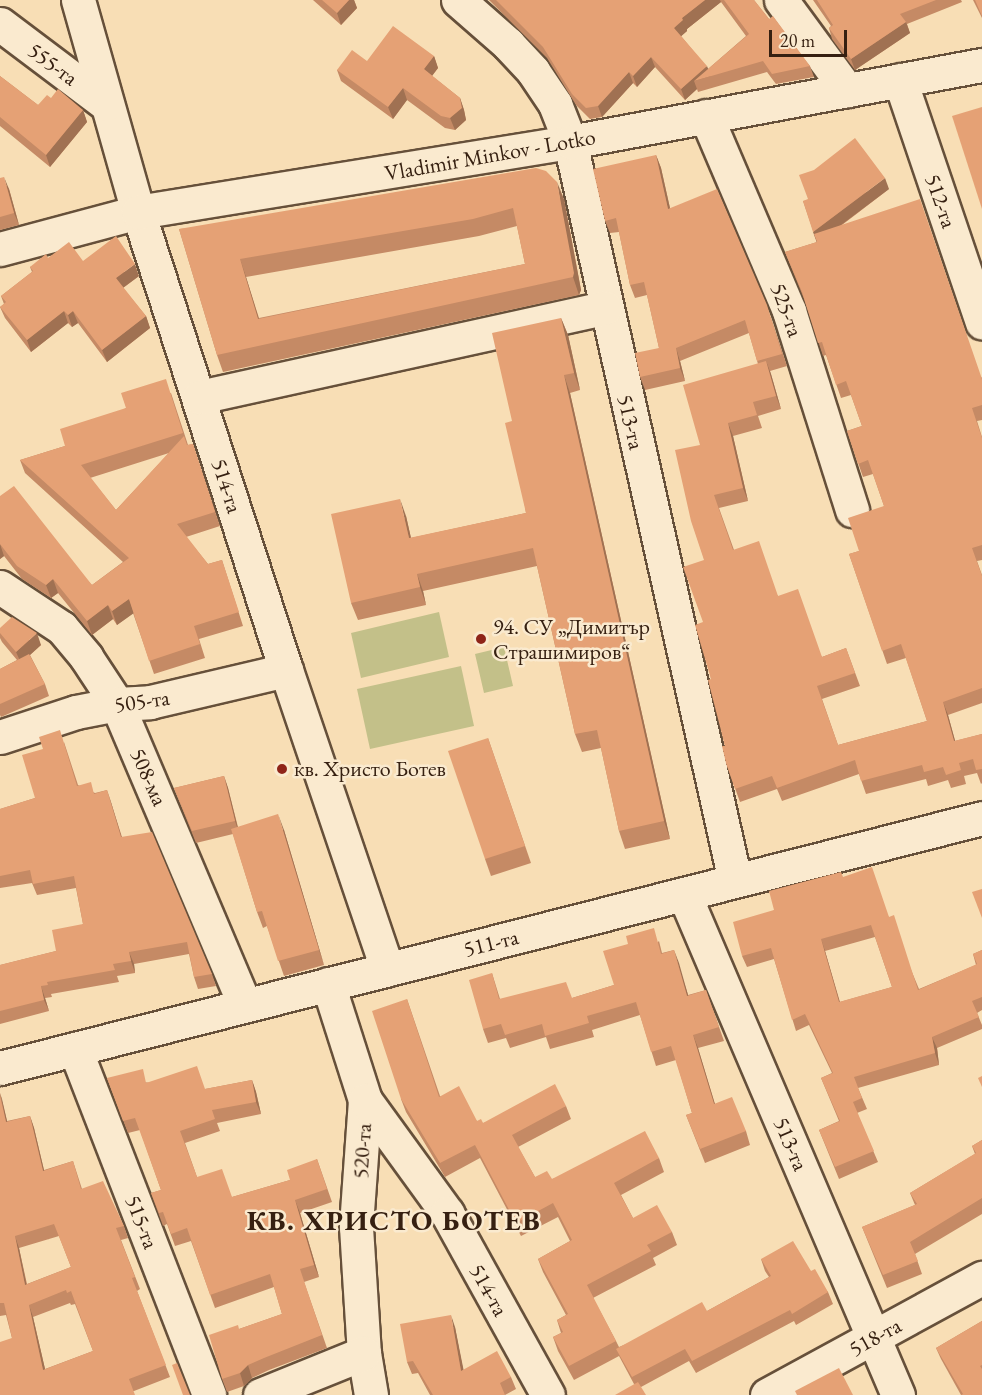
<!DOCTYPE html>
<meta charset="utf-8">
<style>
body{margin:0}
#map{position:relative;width:982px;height:1395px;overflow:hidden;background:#f8deb5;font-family:"EB Garamond",serif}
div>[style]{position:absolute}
.green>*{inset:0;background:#c3c089}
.roads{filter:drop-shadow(2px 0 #66503a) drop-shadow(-2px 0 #66503a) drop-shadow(0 2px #66503a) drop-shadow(0 -2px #66503a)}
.minor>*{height:33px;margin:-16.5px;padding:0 16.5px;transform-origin:16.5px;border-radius:16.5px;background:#faeacf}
.wall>*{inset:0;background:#c58a65}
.shaded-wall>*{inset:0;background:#a07152}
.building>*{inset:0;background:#e5a175}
.dots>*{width:16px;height:16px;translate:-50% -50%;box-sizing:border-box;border:3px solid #faeacf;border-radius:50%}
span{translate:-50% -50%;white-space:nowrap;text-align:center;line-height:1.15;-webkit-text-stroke:5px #faeacf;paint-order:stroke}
.street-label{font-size:22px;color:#362011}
.poi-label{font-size:22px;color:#362011}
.left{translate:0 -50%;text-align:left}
.district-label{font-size:28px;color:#362011;font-weight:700;letter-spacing:1.5px}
.scale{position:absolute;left:769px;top:30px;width:78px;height:27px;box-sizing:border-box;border:3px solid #362011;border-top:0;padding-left:8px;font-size:18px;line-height:21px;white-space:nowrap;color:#362011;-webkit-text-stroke:4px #faeacf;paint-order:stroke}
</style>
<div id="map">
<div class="green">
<div style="clip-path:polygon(439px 612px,449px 657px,361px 678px,351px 633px)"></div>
<div style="clip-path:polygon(504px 647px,513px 686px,484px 693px,475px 654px)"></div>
<div style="clip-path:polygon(461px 666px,474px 726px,370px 749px,357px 689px)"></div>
</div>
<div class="roads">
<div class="minor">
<div style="left:78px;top:0;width:220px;rotate:74.2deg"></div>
<div style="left:138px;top:212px;width:481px;rotate:72.1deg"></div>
<div style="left:286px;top:670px;width:316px;rotate:71.3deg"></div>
<div style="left:458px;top:0;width:67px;rotate:41.3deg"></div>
<div style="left:508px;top:44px;width:37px;rotate:47deg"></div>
<div style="left:533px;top:71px;width:40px;rotate:56deg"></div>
<div style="left:555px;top:104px;width:41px;rotate:68.5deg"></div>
<div style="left:570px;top:142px;width:757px;rotate:77.41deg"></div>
<div style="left:781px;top:0;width:112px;rotate:53.7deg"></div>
<div style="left:0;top:24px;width:133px;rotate:37deg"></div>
<div style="left:900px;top:80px;width:256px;rotate:71.3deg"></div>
<div style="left:706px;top:116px;width:212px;rotate:66.9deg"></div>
<div style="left:789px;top:311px;width:209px;rotate:72.4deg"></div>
<div style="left:0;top:249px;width:143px;rotate:-15deg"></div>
<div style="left:138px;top:212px;width:438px;rotate:-9.2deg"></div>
<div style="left:570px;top:142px;width:419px;rotate:-10.6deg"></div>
<div style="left:199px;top:397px;width:416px;rotate:-12.4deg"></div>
<div style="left:0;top:587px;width:74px;rotate:33.5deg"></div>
<div style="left:62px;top:628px;width:38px;rotate:50deg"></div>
<div style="left:86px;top:657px;width:56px;rotate:56.6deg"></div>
<div style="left:117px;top:704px;width:327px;rotate:67deg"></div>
<div style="left:0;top:737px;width:80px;rotate:-18.2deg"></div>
<div style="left:76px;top:712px;width:42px;rotate:-11deg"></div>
<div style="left:117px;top:704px;width:33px;rotate:-3deg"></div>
<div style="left:150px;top:702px;width:140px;rotate:-13.2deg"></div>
<div style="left:684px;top:894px;width:545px;rotate:66.87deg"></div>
<div style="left:328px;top:984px;width:122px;rotate:72.3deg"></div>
<div style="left:365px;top:1100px;width:127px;rotate:94.1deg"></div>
<div style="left:356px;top:1227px;width:126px;rotate:86.4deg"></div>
<div style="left:364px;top:1353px;width:43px;rotate:80.5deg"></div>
<div style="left:75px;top:1049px;width:371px;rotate:68.8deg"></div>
<div style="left:0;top:1068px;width:1013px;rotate:-14.28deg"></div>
<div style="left:365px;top:1100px;width:140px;rotate:54deg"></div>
<div style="left:447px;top:1213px;width:208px;rotate:61deg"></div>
<div style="left:260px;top:1395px;width:112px;rotate:-22deg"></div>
<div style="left:767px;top:1395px;width:245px;rotate:-28.6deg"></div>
</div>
</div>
<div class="wall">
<div style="clip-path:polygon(313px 0,354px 0,357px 8px,341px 25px)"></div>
<div style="clip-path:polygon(evenodd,489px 0,754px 0,769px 19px,810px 66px,814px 77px,776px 84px,767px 72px,698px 92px,697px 89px,685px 100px,655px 67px,637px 87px,633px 83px,602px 117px,590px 119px,576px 105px,547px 58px,489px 0,721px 2px,746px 36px,708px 69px,681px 36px,687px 31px,687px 29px,721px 2px)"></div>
<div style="clip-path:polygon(813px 0,961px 0,962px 2px,907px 24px,910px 33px,855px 70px,832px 39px,829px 28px,831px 26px)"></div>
<div style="clip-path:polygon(973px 0,982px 0,982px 18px)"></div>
<div style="clip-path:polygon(434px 56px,438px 68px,432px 76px,460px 98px,464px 110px,466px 120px,455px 130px,445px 128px,407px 100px,393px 119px,341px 81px,337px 70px,367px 61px)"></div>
<div style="clip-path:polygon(0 76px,38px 105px,51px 98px,83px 110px,87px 122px,50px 167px,0 126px)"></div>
<div style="clip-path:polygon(656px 155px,661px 168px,670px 208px,771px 318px,787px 366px,770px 371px,781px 409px,758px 416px,762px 428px,733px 436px,748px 501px,719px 508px,734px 550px,778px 596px,822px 657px,846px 648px,860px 686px,822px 699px,838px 745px,927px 721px,906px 658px,887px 664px,849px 554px,859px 551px,884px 506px,873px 474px,863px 477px,847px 431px,862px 426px,851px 395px,841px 398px,826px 355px,823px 356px,804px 299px,785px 252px,817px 242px,803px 201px,889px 189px,842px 225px,982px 378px,982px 420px,977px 421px,982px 437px,982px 560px,977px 561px,982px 575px,982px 703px,948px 715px,955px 741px,982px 734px,982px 783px,981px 784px,977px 773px,964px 776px,966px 784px,951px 788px,948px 780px,928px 786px,926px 779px,866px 794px,859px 774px,782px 801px,777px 789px,740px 802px,726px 763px,725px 746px,711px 679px,703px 622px,704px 560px,700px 445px,758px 364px,749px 333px,680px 361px,685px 381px,645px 390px,640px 377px,659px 348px,647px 295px,635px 298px,630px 285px,619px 232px,610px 233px,605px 221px)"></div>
<div style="clip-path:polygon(0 178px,9px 189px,19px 225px,0 230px)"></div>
<div style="clip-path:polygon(evenodd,564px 199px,581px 290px,579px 295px,223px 372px,217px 355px,179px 229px,564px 199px,517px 226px,525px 264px,259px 318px,246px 277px,479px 236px,517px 226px)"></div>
<div style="clip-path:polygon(48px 258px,83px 261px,139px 276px,123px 288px,146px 316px,150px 328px,107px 362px,78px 323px,72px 327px,68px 323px,31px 352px,5px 318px,0 307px,4px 304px,1px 296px,32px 272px,30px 267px)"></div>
<div style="clip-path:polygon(561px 318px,568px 335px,580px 390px,570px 393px,670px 839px,625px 849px,619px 831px,601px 748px,582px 752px,575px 734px,537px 566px,423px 591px,426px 605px,358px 620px,351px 603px,406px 516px,411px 538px,526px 513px,512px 421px)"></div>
<div style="clip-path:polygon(evenodd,171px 393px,188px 445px,193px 444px,220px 526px,186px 537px,208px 564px,222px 560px,243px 626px,199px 639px,205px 658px,154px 674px,133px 613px,117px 625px,113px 619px,92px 635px,58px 593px,51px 598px,22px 579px,4px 556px,0 559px,0 496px,92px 585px,123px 562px,25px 473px,20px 460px,65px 446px,126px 408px,171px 393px,169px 453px,116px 510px,90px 478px,169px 453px)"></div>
<div style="clip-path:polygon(0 628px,41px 645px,30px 655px,45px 684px,49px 696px,1px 717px,0 715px,0 669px,17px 660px,2px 642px,0 638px)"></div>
<div style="clip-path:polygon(488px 738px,531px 863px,491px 876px,485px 859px)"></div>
<div style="clip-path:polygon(64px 742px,78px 785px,95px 793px,107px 790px,122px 837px,212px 974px,216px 986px,198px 989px,194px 977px,189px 954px,134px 964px,135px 973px,117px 976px,119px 982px,51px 994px,52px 997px,45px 998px,49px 1011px,0 1024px,0 965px,56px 951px,83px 924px,76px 888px,37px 895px,32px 883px,0 888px,0 809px,35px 798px)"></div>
<div style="clip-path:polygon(224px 776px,228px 788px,238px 827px,284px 830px,324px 965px,284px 976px,267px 926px,263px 928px,257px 912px,233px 834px,196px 843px,174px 788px)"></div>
<div style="clip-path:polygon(evenodd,843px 877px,889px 917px,919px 989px,976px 965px,973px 954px,982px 950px,982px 1010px,977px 1013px,982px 1025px,982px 1029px,937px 1048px,939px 1065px,858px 1088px,867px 1109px,857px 1113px,878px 1162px,839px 1179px,819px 1130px,839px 1121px,821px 1078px,832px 1073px,809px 1025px,796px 1031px,774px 959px,747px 967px,742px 956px,774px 910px,843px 877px,875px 937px,892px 987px,840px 1002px,825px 951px,875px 937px)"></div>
<div style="clip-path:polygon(659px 941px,662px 953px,674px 950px,688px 995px,706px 990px,724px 1041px,698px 1048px,715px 1104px,746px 1131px,750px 1145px,705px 1163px,686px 1115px,692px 1113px,676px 1060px,656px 1066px,640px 1015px,592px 1030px,594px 1037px,550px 1049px,546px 1037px,510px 1048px,506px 1038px,488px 1043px,483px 1029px,492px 973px,500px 999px,572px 998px,614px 985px)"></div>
<div style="clip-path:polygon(407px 999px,440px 1096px,477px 1121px,483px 1123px,566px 1106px,571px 1119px,518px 1147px,535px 1177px,552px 1179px,659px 1158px,664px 1172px,621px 1195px,633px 1218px,672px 1232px,677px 1245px,653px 1258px,656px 1265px,593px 1298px,616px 1341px,619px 1347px,707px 1311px,769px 1277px,765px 1271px,761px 1259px,811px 1271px,828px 1292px,833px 1304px,796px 1325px,794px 1321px,696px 1373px,689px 1361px,641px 1387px,634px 1384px,619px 1356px,574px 1380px,558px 1351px,553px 1337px,561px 1333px,557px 1320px,566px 1315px,543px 1272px,538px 1259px,570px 1241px,558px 1217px,521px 1236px,480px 1158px,445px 1177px,406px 1112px,401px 1099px)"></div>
<div style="clip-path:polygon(107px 1078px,205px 1089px,252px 1080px,256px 1092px,261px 1114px,217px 1123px,220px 1131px,185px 1143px,197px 1177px,232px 1197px,290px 1180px,317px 1159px,332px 1202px,300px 1213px,319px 1277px,304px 1282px,327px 1348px,269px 1370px,252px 1378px,244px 1386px,227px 1392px,222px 1379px,239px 1329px,282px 1314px,274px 1287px,215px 1308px,191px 1241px,175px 1246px,167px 1224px,163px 1226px,151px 1193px,161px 1190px,140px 1130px,128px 1133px)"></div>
<div style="clip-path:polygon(evenodd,0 1093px,7px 1121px,30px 1116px,34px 1128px,44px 1170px,73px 1161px,82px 1189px,124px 1226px,128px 1238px,121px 1240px,140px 1289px,137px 1291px,170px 1377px,134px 1391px,0 1395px,12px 1338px,6px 1315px,0 1316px,0 1093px,59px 1236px,71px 1267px,27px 1284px,19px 1248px,59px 1236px,0 1093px,70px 1303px,71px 1305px,75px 1304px,93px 1351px,45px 1369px,33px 1317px,70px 1303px)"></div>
<div style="clip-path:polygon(982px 1140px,982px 1214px,915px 1254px,922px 1274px,887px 1288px,862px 1227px,915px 1205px,910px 1193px,975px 1154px,972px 1146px)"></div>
<div style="clip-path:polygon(982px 1321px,982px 1395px,961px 1395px,941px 1359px,936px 1348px)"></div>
<div style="clip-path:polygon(455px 1327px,463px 1370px,511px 1377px,516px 1389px,505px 1395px,430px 1395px,418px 1373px,412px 1374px,407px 1362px)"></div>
</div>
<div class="shaded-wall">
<div style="clip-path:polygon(349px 0,354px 0,357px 8px,341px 25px,337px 13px)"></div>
<div style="clip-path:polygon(705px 0,720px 0,721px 2px,687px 29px,687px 31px,678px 39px,674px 28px,682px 18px)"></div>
<div style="clip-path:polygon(906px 22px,910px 33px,855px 70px,851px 59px)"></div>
<div style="clip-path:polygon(434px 56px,438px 68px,428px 81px,424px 69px)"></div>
<div style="clip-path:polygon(651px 57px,655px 67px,637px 87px,633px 76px)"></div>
<div style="clip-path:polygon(707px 66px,711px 76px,694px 81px,697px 89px,685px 100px,681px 89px)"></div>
<div style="clip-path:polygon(629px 72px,633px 83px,602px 117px,598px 106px)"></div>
<div style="clip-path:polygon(403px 88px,407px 100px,393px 119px,388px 107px)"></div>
<div style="clip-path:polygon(460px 98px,464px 110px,466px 120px,455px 130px,450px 118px)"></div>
<div style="clip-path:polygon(83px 110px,87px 122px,50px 167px,46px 155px)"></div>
<div style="clip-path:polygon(656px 155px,661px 168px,673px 222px,668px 209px)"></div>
<div style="clip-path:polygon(4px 177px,9px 189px,19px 225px,14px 213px)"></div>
<div style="clip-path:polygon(885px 178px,889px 189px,817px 243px,813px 232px)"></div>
<div style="clip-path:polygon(557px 182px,564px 199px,581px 290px,579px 295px,573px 277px)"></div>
<div style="clip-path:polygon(240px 259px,246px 277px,264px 336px,258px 319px)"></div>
<div style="clip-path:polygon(135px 264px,139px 276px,120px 290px,116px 278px)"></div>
<div style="clip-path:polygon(64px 311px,68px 323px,31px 352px,27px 340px)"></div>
<div style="clip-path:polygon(73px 311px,78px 323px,72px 327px,68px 315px)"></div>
<div style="clip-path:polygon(146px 316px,150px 328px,107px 362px,102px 350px)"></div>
<div style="clip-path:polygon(561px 318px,568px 335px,580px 390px,574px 373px)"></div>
<div style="clip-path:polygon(676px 348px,680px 361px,685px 381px,680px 368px)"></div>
<div style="clip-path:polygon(766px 361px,771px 374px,781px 409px,776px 396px)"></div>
<div style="clip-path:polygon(564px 375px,570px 393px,670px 839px,664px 821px)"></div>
<div style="clip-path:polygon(728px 423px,733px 436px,748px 501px,743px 488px)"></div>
<div style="clip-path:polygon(400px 499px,406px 516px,415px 556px,409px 538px)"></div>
<div style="clip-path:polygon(0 544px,4px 556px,0 559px)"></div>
<div style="clip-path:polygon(417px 574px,423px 591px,426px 605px,420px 587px)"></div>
<div style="clip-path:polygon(53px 579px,58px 593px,51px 598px,46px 585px)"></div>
<div style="clip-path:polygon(129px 599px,134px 613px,117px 625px,112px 611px)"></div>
<div style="clip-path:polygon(108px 605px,113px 619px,92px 635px,87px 621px)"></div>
<div style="clip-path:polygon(37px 633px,41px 645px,21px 663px,16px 652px)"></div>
<div style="clip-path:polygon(943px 702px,948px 715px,959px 755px,954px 741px)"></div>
<div style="clip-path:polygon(224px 776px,228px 788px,239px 833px,235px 821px)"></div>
<div style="clip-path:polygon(107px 790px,111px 802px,125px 849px,121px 837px)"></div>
<div style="clip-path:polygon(278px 814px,284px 830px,324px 965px,319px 950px)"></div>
<div style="clip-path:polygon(821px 939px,825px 951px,843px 1014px,839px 1002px)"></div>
<div style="clip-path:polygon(674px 950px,679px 963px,692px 1009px,687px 996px)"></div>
<div style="clip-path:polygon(129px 952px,134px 964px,135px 973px,131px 961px)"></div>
<div style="clip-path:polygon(41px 986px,45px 998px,49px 1011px,44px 1000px)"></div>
<div style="clip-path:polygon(693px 1035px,698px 1048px,719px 1118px,714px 1104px)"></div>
<div style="clip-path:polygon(932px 1037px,937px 1048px,939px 1065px,935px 1053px)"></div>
<div style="clip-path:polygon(252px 1080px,256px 1092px,261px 1114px,256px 1102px)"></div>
<div style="clip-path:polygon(0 1093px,2px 1099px,10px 1134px,6px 1122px)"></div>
<div style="clip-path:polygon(30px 1116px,34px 1128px,47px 1183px,43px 1171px)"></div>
<div style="clip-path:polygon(295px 1200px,300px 1213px,319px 1277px,314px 1265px)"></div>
<div style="clip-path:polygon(15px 1236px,19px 1248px,29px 1297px,25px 1285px)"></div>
<div style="clip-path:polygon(29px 1305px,33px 1317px,48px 1382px,43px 1370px)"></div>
<div style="clip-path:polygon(451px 1315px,455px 1327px,466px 1382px,461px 1371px)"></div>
<div style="clip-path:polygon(248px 1365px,252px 1378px,244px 1386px,240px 1373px)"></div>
</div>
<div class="building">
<div style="clip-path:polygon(322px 0,349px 0,337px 13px)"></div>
<div style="clip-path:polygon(496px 0,705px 0,682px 18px,683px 20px,674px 28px,707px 66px,681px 89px,651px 57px,633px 76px,629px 72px,598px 106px,586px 108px,572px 94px,543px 47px)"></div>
<div style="clip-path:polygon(724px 0,754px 0,769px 19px,773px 16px,810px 66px,772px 74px,763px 61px,694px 81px,749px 34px)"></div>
<div style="clip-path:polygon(817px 0,936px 0,900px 14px,906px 22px,851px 59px,829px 28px,833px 25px)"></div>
<div style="clip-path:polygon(975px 0,982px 0,982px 16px)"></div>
<div style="clip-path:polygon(393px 26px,434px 56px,424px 69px,460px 98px,462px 108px,450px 118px,441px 116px,403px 88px,388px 107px,337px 70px,352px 50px,367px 61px)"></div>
<div style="clip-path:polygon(0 76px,38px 105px,47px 95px,51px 98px,58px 89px,83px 110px,46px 155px,0 117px)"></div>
<div style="clip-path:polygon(982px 107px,982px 209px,952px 116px)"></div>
<div style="clip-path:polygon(855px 138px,885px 178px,813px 232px,803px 201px,808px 199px,799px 175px,814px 170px)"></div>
<div style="clip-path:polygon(656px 155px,668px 209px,717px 189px,767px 305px,782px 354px,757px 361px,745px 320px,676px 348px,680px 368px,640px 377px,635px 353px,659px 348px,644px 282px,630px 285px,616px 218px,605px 221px,593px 169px)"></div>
<div style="clip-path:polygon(evenodd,536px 168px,546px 171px,557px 182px,574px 273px,573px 277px,217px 355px,179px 229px,536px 168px,513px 208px,525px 264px,258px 319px,240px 259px,473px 219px,513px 208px)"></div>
<div style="clip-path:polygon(4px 177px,14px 213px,0 217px,0 178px)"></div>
<div style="clip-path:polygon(920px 199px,982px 379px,982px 405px,972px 408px,982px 438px,982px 545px,972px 548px,982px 576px,982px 688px,943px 702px,954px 741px,982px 734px,982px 769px,976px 770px,973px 759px,959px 763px,961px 770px,946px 775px,943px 767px,924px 772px,922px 765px,861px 781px,855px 760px,777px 788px,772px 776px,735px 789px,726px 763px,722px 746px,725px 746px,708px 680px,711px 679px,695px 625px,703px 622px,683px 567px,704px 560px,691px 521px,675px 450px,700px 445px,683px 385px,766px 361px,776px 396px,753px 402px,757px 415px,728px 423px,743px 488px,714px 495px,733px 550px,759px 541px,778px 596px,798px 589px,822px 657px,846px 648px,855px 673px,817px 686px,838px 745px,927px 721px,901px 644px,882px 651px,849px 554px,859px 551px,848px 518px,884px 506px,868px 460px,858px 464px,847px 431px,862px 426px,846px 381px,836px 385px,822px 342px,818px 343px,802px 292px,785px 252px,817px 242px,814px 234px)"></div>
<div style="clip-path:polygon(116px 236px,135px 264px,116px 278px,146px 316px,102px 350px,73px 311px,68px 315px,64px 311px,27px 340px,0 307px,6px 302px,1px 296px,33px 271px,30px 267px,46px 254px,48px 258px,69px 242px,83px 261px)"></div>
<div style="clip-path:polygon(561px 318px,574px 373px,564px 375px,664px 821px,619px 831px,597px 730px,575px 734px,533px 548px,417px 574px,420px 587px,351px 603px,331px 514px,400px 499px,409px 538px,526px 513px,505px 423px,512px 421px,492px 333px)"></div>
<div style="clip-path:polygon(166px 379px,183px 433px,81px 465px,116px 510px,184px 436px,187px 445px,193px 444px,215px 512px,177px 524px,208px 564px,222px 560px,239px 612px,194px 626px,200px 644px,149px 661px,129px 599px,112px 611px,108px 605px,87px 621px,53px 579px,46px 585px,17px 566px,0 544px,0 496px,14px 486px,92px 585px,129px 558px,20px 460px,65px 446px,60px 429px,126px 408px,121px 393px)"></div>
<div style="clip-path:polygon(12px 617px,37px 633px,16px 652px,0 633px,0 628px)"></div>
<div style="clip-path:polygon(29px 654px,45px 684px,0 704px,0 669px)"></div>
<div style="clip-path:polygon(60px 730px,77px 786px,91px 782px,94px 794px,107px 790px,121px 837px,152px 832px,212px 974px,194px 977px,187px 942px,129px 952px,131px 961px,113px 964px,115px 970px,47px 982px,48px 985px,41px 986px,44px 1000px,0 1011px,0 965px,56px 951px,52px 930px,83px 924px,74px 876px,33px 884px,30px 870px,0 876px,0 809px,35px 798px,22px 755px,43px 749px,39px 737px)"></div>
<div style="clip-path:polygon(488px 738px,525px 846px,485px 859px,448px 751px)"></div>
<div style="clip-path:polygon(224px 776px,235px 821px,192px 831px,174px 788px)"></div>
<div style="clip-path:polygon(278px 814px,319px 950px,278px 961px,262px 911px,257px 912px,231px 829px)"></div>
<div style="clip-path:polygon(evenodd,872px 867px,889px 917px,894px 915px,918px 990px,977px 964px,973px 954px,982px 950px,982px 997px,972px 1001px,979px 1017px,932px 1037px,935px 1053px,854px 1077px,862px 1098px,853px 1102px,874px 1151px,835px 1167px,819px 1130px,840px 1121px,821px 1078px,833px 1073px,805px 1014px,792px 1020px,771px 948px,742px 956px,733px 922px,774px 910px,769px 891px,841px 872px,843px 877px,872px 867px,871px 925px,892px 987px,839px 1002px,821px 939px,871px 925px)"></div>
<div style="clip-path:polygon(982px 889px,982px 918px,972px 892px)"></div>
<div style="clip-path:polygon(654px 928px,661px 954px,674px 950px,687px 996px,706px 990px,719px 1027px,693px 1035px,714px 1104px,732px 1097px,746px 1131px,700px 1149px,686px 1115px,692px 1113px,671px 1046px,651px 1052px,636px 1002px,587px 1016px,589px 1023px,545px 1036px,542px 1024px,505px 1035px,501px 1024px,483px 1029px,469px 980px,492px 973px,499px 999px,566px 982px,572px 998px,614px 985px,603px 951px,628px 944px,626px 936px)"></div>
<div style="clip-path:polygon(407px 999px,439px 1097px,459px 1086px,477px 1121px,481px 1119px,483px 1123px,555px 1084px,566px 1106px,512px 1135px,535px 1177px,547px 1171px,552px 1179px,645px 1131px,659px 1158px,614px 1183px,633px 1218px,657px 1205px,672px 1232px,647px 1245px,651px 1251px,587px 1285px,616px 1341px,569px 1366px,553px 1337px,563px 1332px,557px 1320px,568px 1314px,538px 1259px,572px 1240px,553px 1203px,516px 1223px,475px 1145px,440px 1163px,401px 1099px,372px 1011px)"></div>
<div style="clip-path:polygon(197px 1066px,205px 1089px,252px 1080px,256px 1102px,212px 1110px,215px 1119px,180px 1131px,197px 1177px,222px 1169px,232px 1197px,290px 1180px,287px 1170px,317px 1159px,327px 1189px,295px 1200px,314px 1265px,300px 1269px,322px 1335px,264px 1358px,248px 1365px,240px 1373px,222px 1379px,209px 1335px,238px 1325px,239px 1329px,282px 1314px,270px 1274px,210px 1295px,187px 1228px,171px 1234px,163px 1212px,159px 1213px,151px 1193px,161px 1190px,135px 1118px,123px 1121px,107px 1078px,143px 1069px,146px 1083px)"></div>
<div style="clip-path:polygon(982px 1076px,982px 1087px,978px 1078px)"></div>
<div style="clip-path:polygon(evenodd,0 1096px,6px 1122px,30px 1116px,43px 1171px,73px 1161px,81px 1189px,103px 1181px,124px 1226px,116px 1228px,135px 1277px,132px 1278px,166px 1365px,129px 1379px,135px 1395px,0 1395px,0 1342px,12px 1338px,4px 1303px,0 1303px,0 1096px,54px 1224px,71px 1267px,25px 1285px,15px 1236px,54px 1224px,0 1096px,66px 1290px,67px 1293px,71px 1291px,93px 1351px,43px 1370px,29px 1305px,66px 1290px)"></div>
<div style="clip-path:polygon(982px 1140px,982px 1198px,910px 1242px,918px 1261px,883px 1275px,862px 1227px,917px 1204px,910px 1193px,976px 1153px,972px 1146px)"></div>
<div style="clip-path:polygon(793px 1241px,811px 1271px,815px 1269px,828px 1292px,792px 1314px,790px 1310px,692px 1361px,685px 1349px,632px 1377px,616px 1349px,702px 1302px,707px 1311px,771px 1276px,761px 1259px)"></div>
<div style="clip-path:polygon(451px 1315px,461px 1371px,497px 1351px,511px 1377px,500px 1383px,505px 1395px,433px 1395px,413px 1361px,407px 1362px,400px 1324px)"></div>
<div style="clip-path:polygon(982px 1321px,982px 1365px,980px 1366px,982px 1369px,982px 1395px,961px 1395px,963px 1394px,936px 1348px)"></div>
<div style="clip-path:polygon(177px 1363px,190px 1395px,183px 1395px,172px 1365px)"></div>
<div style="clip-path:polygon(839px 1368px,853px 1395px,797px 1395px,795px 1391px)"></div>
<div style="clip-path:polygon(638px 1382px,646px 1395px,615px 1395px)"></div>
</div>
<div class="dots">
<div style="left:481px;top:639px;background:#8f2418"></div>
<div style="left:282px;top:769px;background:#8f2418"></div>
</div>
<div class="street-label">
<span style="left:53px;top:64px;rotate:37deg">555-та</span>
<span style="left:490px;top:155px;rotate:-10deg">Vladimir Minkov - Lotko</span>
<span style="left:941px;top:201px;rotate:71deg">512-та</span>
<span style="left:787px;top:310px;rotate:70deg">525-та</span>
<span style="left:631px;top:422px;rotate:77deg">513-та</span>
<span style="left:227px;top:486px;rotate:72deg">514-та</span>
<span style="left:142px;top:701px;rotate:-8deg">505-та</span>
<span style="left:149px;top:777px;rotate:66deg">508-ма</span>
<span style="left:491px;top:943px;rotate:-14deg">511-та</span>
<span style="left:791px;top:1144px;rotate:67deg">513-та</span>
<span style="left:362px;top:1151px;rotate:-86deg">520-та</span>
<span style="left:142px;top:1222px;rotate:69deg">515-та</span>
<span style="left:489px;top:1290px;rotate:61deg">514-та</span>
<span style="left:875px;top:1337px;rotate:-29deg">518-та</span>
</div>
<div class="poi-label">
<span class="left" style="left:493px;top:639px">94. СУ „Димитър<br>Страшимиров“</span>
<span class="left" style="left:294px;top:769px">кв. Христо Ботев</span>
</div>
<div class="district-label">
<span style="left:394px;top:1220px">КВ. ХРИСТО БОТЕВ</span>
</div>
<div class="scale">20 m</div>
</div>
